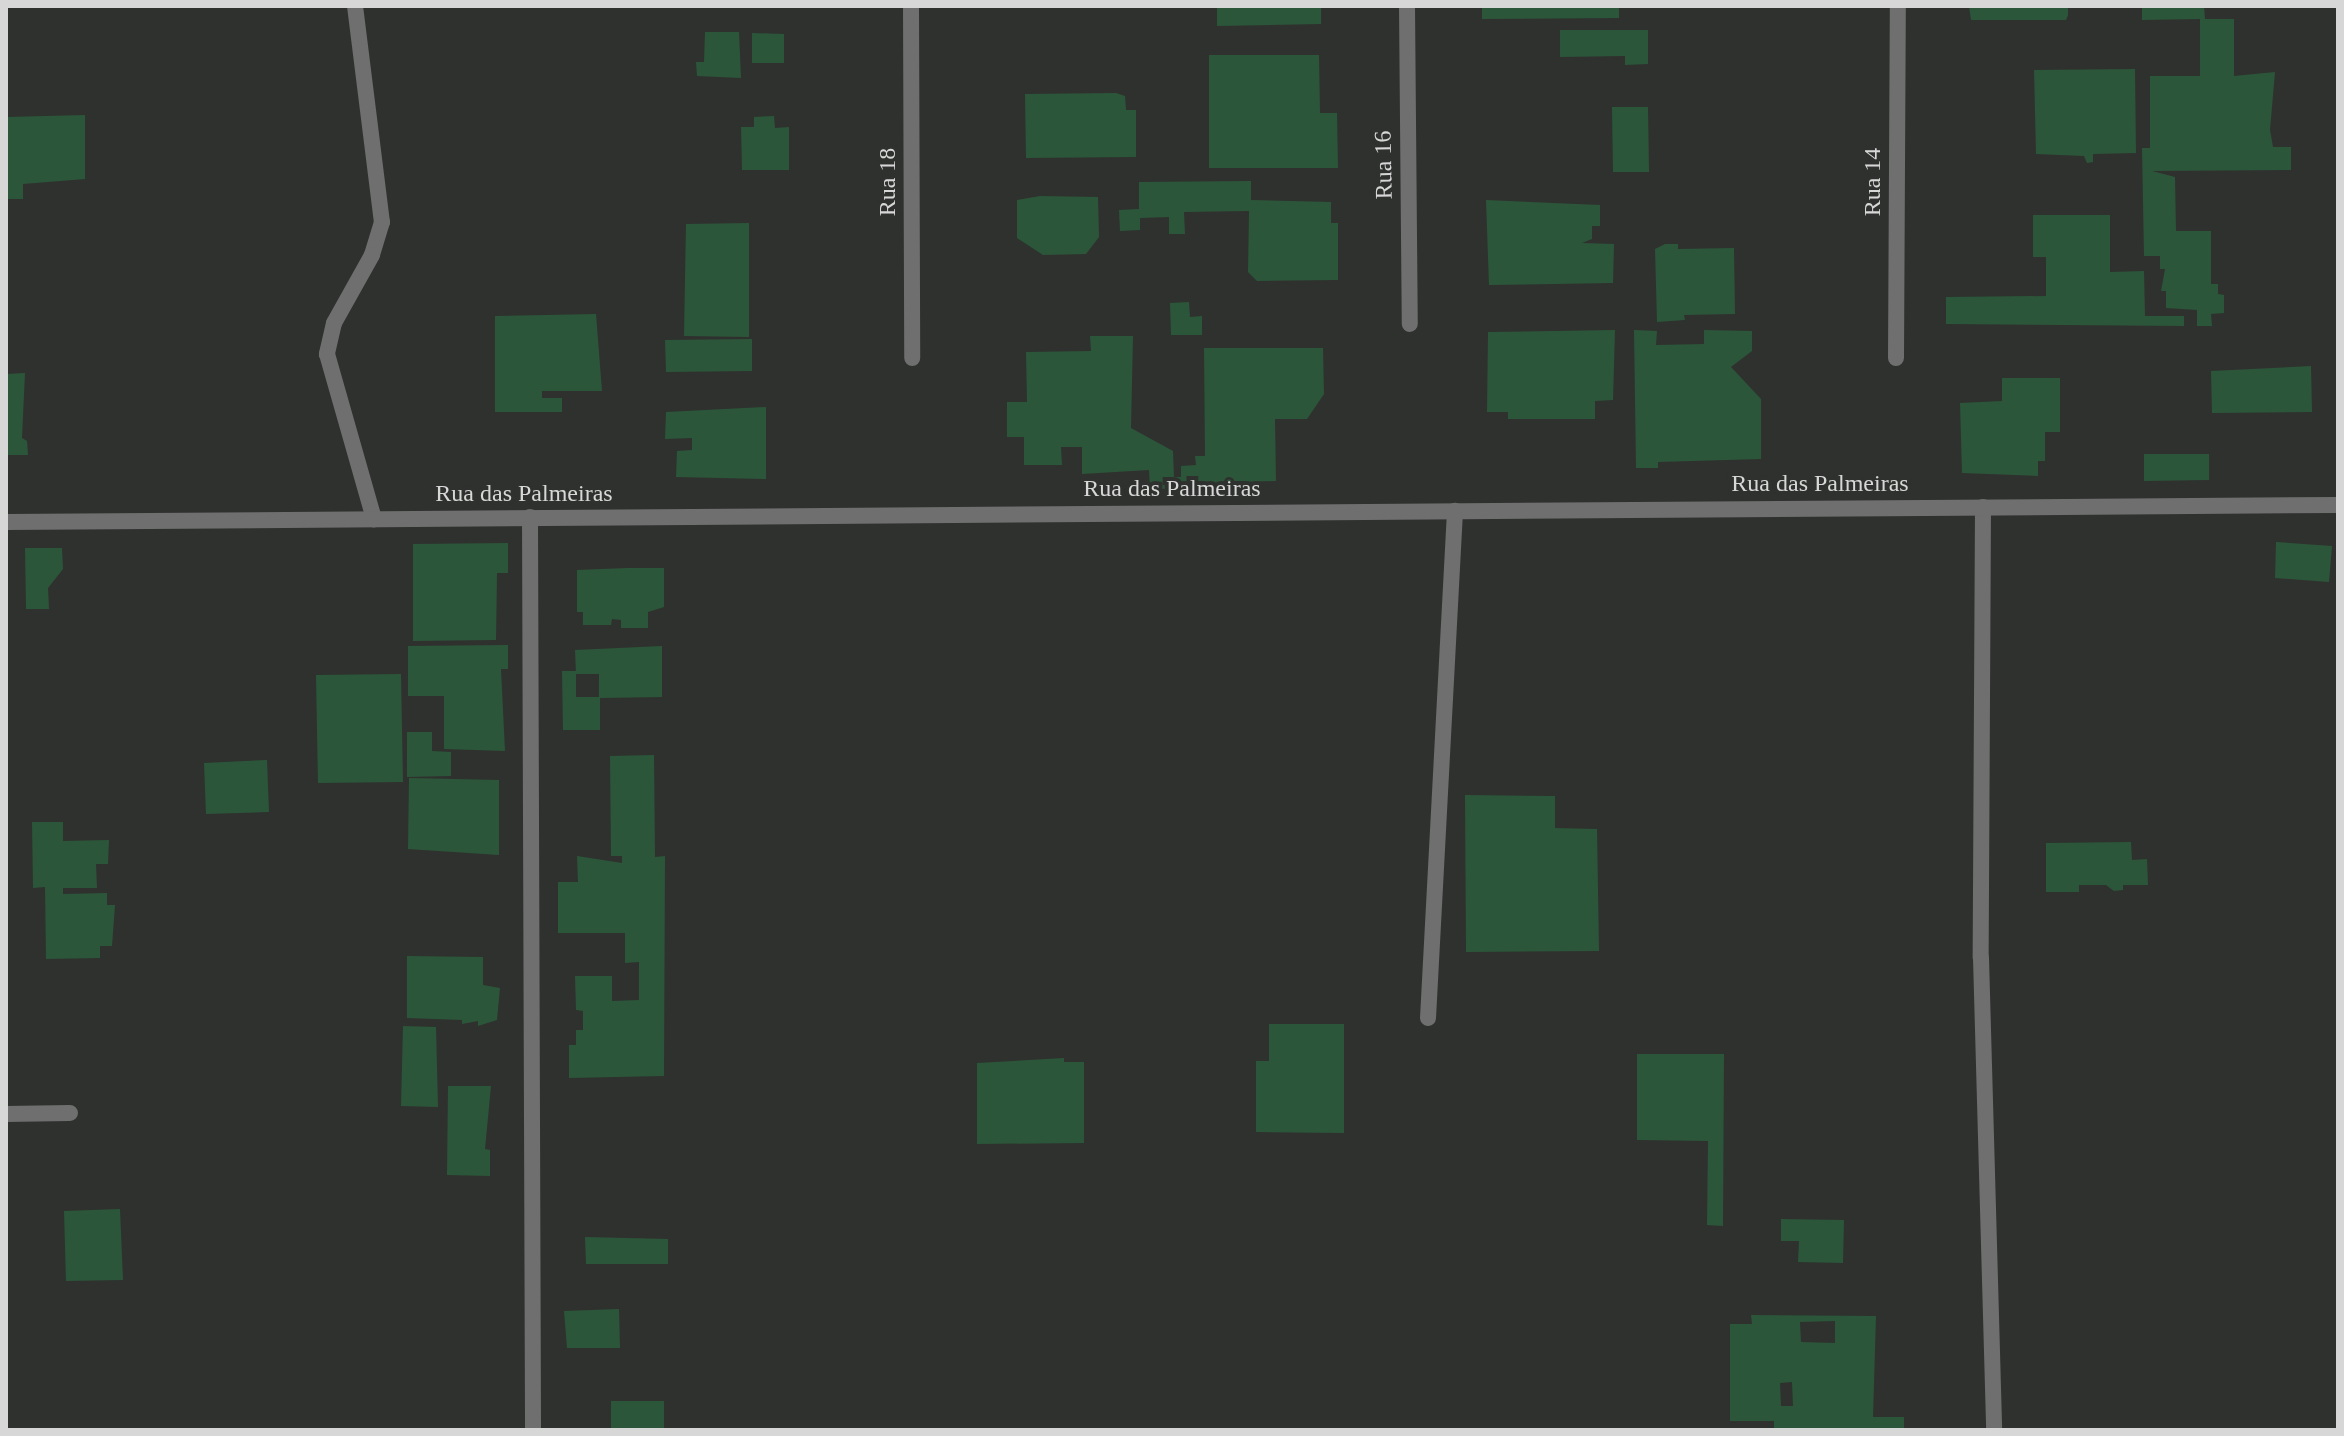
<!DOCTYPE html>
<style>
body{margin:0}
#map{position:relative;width:2344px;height:1436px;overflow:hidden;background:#2f312f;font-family:Georgia,serif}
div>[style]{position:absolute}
.building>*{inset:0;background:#2c5639}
.minor>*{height:16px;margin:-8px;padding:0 8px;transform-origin:8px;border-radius:8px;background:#6e6f6e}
span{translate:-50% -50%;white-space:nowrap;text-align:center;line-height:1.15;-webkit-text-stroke:8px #2f312f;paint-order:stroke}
.street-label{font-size:24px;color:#d6d7d6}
.frame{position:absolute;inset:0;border:8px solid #d6d7d6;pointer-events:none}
</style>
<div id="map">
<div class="building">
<div style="clip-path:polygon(1217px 6px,1321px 6px,1321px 24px,1217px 26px)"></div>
<div style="clip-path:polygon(1482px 6px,1619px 6px,1619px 18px,1482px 19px)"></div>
<div style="clip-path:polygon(1969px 6px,2068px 6px,2068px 15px,2066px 20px,1971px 20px)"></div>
<div style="clip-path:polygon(2142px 6px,2204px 6px,2205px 19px,2234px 19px,2234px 76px,2275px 72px,2270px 130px,2273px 147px,2291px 147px,2291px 170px,2152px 171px,2175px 177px,2176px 231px,2211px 231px,2211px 284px,2218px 284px,2218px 294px,2224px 295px,2224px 313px,2211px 314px,2212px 326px,2197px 326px,2197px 310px,2166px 308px,2166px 291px,2161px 291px,2165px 269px,2160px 269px,2160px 256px,2144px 256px,2142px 148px,2150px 148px,2150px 76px,2200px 76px,2200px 19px,2142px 20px)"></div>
<div style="clip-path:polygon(1560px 30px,1648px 30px,1648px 64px,1625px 65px,1625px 56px,1560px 57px)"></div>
<div style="clip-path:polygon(705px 32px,739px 32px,741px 78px,697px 76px,696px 62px,704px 62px)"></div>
<div style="clip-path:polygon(752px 33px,784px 34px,784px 63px,752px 63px)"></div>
<div style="clip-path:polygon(1209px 55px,1319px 55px,1320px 113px,1337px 113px,1338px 168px,1209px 168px)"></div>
<div style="clip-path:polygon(2135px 69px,2136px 153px,2093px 154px,2093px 162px,2087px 163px,2084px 156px,2036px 154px,2034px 70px)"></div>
<div style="clip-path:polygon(1116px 93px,1125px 96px,1126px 110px,1136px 110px,1136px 157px,1026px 158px,1025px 94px)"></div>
<div style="clip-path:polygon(1612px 107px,1648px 107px,1649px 172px,1613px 172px)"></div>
<div style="clip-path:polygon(85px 115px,85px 179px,23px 184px,23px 199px,6px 199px,6px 117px)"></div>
<div style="clip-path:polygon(774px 116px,775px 128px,789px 127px,789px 170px,742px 170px,741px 127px,754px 127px,754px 117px)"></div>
<div style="clip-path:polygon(1251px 181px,1251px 200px,1331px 202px,1331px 223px,1338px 223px,1338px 280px,1257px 281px,1248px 272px,1249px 211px,1184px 212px,1185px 234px,1169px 234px,1169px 217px,1140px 218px,1140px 230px,1120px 231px,1119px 210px,1139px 209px,1139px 182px)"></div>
<div style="clip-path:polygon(1040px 196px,1098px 197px,1099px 237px,1086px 254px,1043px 255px,1017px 238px,1017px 200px)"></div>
<div style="clip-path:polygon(1486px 200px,1600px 205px,1600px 226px,1592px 226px,1592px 239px,1582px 243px,1614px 244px,1613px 283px,1489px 285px)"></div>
<div style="clip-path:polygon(2033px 215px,2110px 215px,2110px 272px,2144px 271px,2145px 316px,2184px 316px,2184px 326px,1946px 324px,1946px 297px,2046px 296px,2046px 257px,2033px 257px)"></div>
<div style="clip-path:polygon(749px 223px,749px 337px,684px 336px,686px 224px)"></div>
<div style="clip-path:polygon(1665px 244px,1678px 244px,1678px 249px,1734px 248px,1735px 314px,1684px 315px,1685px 320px,1657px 322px,1655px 249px)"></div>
<div style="clip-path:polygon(1189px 302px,1190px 317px,1202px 316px,1202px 335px,1171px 335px,1170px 303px)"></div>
<div style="clip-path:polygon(596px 314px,602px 391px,542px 391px,542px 398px,562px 398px,562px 412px,495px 412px,495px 316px)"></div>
<div style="clip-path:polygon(1615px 330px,1613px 400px,1595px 401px,1595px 419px,1508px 419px,1508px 412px,1487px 412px,1488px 332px)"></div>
<div style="clip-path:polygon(1634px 330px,1657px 331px,1656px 345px,1704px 344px,1704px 330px,1752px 331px,1752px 351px,1731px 367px,1761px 399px,1761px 459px,1658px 462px,1658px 468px,1636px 468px)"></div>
<div style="clip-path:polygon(1090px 336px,1133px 336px,1131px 428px,1173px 451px,1174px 477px,1181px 477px,1181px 466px,1196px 465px,1195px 456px,1205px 456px,1204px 348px,1323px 348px,1324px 394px,1307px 419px,1275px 419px,1276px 481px,1240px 482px,1240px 488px,1150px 489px,1149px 470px,1082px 474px,1082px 447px,1061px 447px,1062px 465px,1024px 465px,1024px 437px,1007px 437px,1007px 402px,1027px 402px,1026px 352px,1091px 351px)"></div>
<div style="clip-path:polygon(752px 339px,752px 371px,666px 372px,665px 340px)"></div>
<div style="clip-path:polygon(2311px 366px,2312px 412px,2212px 413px,2211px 371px)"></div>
<div style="clip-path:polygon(25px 373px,22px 438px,27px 441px,28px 455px,6px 455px,6px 374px)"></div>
<div style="clip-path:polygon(2002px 378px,2060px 378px,2060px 432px,2045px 432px,2045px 461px,2038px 461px,2038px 476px,1962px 473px,1960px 403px,2002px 401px)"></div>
<div style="clip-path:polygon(766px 407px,766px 479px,676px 477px,677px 451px,692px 450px,692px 438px,665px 439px,666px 412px)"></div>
<div style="clip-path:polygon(2144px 454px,2209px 454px,2209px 480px,2144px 481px)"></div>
<div style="clip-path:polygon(2276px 542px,2332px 546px,2329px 582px,2275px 578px)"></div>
<div style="clip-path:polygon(508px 543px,508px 573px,497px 573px,496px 640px,413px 641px,413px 544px)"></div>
<div style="clip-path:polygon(25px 548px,62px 548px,63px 569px,48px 588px,49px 609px,26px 609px)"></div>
<div style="clip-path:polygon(627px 568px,664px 568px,664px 607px,648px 612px,648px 628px,621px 628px,621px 620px,612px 619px,611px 625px,583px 625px,583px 612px,577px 612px,577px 570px)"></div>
<div style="clip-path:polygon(508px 645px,508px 669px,501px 669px,505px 751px,444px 749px,444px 696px,408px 696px,408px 646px)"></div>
<div style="clip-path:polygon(662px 646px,662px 697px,600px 698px,600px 730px,563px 730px,562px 671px,576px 671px,576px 697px,599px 697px,599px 674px,576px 674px,575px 650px)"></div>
<div style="clip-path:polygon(401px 674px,403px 782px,318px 783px,316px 675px)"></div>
<div style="clip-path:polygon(407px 732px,432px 732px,432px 751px,451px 752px,451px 776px,407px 777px)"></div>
<div style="clip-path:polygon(654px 755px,655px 857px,665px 856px,664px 1076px,569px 1078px,569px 1045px,576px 1045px,576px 1030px,583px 1030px,583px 1011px,576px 1010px,575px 976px,612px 976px,612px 1001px,639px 1000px,639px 962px,625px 963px,625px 933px,558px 933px,558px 882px,578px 882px,577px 856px,622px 863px,622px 856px,611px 856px,610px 756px)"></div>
<div style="clip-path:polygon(267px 760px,269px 812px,206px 814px,204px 763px)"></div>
<div style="clip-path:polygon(409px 778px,499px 780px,499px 855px,408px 849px)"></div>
<div style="clip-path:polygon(1465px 795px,1555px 796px,1555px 828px,1597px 829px,1599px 951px,1466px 952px)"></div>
<div style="clip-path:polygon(32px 822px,63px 822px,63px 841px,109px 840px,108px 864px,96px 864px,97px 888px,63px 888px,63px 894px,107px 893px,107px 905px,115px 905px,112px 946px,100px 946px,100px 958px,46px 959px,45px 887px,33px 888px)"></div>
<div style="clip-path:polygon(2131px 842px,2132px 860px,2147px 859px,2148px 885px,2123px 885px,2123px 890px,2114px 891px,2106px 885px,2079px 885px,2079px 892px,2046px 892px,2046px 843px)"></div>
<div style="clip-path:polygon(407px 956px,483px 957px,483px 985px,500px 988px,497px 1020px,478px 1026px,478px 1021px,462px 1024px,462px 1020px,407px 1018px)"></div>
<div style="clip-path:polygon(1269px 1024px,1344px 1024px,1344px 1133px,1256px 1132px,1256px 1061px,1269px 1061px)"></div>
<div style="clip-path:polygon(403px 1026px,436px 1027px,438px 1107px,401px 1106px)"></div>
<div style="clip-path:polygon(1637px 1054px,1724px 1054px,1723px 1226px,1707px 1225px,1708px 1141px,1637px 1140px)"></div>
<div style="clip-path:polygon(1064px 1058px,1064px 1062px,1084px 1062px,1084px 1143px,977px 1144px,977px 1063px)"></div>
<div style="clip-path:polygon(448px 1086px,491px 1086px,485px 1149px,490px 1150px,490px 1176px,447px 1175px)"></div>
<div style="clip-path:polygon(120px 1209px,123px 1280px,66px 1281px,64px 1211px)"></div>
<div style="clip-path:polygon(1781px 1219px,1844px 1220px,1843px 1263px,1798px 1262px,1799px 1241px,1781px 1241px)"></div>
<div style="clip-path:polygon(585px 1237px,668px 1239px,668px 1264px,586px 1264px)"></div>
<div style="clip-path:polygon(619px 1309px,620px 1348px,567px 1348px,564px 1311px)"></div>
<div style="clip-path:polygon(evenodd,1751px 1315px,1876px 1316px,1873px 1417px,1904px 1417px,1904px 1430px,1774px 1430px,1774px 1421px,1730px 1421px,1730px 1324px,1752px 1324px,1751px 1315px,1835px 1321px,1835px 1343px,1801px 1342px,1800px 1322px,1835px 1321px,1751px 1315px,1792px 1382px,1793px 1406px,1781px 1406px,1780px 1383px,1792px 1382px)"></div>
<div style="clip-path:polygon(611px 1401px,664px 1401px,664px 1429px,611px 1430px)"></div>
</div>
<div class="minor">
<div style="left:355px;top:6px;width:218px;rotate:82.9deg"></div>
<div style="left:382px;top:222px;width:34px;rotate:107deg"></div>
<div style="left:372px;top:255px;width:78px;rotate:119.2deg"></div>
<div style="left:334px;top:323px;width:32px;rotate:103deg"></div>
<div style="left:327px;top:354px;width:172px;rotate:74.1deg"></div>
<div style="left:911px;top:6px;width:352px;rotate:89.8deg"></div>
<div style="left:1407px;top:6px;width:318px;rotate:89.5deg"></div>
<div style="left:1896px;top:358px;width:352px;rotate:-89.7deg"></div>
<div style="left:1983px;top:507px;width:451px;rotate:90.3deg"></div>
<div style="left:1981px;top:958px;width:472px;rotate:88.4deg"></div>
<div style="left:530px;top:517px;width:913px;rotate:89.81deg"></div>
<div style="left:6px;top:522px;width:2332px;rotate:-0.42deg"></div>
<div style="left:1428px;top:1018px;width:508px;rotate:-86.95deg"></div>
<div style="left:6px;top:1114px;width:64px;rotate:-0.9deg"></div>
</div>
<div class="street-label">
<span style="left:1384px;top:165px;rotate:-91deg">Rua 16</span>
<span style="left:888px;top:182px;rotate:-90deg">Rua 18</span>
<span style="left:1873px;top:182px;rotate:-90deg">Rua 14</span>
<span style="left:1820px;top:484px">Rua das Palmeiras</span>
<span style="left:1172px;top:489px">Rua das Palmeiras</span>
<span style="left:524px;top:494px">Rua das Palmeiras</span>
</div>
<div class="frame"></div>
</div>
